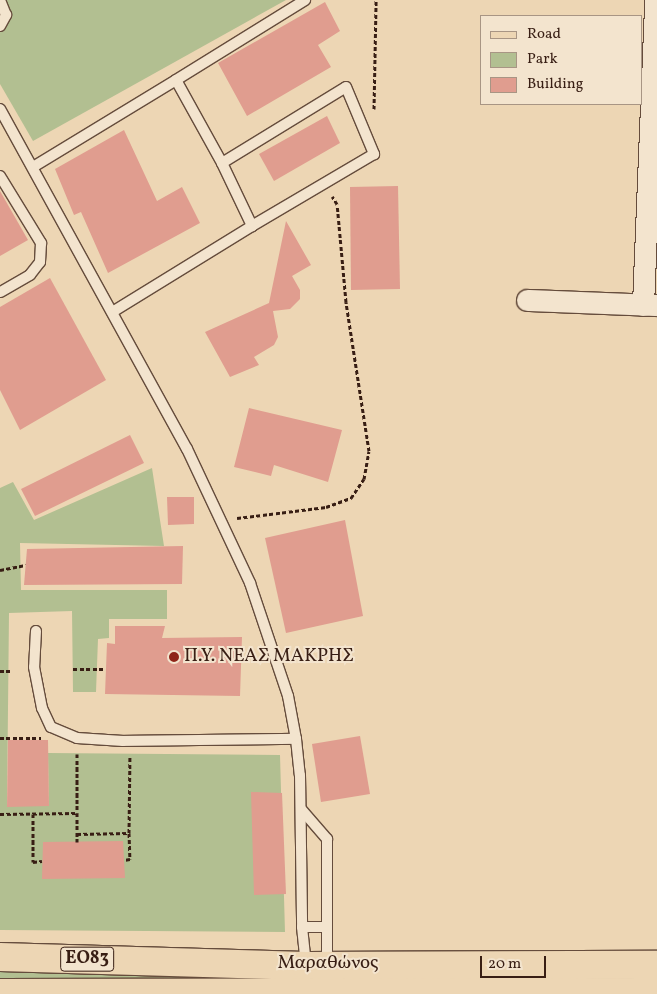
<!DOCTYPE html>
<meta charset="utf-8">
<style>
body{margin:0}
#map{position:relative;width:657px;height:994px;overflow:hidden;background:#edd6b4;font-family:Vollkorn,serif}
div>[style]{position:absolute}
.green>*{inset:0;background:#b2bf91}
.building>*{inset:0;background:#e09d8f}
.path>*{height:3px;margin-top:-1.5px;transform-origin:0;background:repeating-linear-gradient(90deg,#381e14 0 4px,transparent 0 6.5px)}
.roads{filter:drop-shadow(1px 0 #654c3c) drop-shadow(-1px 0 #654c3c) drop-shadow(0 1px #654c3c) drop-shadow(0 -1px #654c3c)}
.service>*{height:10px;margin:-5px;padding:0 5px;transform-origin:5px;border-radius:5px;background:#f3e4ce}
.minor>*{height:21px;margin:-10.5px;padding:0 10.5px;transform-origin:10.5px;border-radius:10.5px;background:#f3e4ce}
.primary>*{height:28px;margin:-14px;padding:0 14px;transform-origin:14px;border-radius:14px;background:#edd6b4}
.dots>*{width:14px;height:14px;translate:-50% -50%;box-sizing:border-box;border:2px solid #f3e4ce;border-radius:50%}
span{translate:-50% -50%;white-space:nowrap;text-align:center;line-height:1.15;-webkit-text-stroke:4px #f3e4ce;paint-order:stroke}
.shield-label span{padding:1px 4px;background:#f3e4ce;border:1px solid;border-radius:4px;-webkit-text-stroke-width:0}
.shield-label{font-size:18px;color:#381e14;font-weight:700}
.poi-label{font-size:19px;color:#381e14}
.left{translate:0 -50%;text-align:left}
.street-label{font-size:19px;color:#381e14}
.legend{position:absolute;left:480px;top:15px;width:162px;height:90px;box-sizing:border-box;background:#f3e4ce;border:1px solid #a89584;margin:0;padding:6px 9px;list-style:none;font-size:15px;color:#381e14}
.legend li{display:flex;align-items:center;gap:10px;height:25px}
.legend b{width:25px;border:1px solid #a89584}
.scale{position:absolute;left:480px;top:956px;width:66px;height:22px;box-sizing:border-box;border:2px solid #381e14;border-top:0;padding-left:6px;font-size:15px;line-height:18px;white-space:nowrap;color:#381e14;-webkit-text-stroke:4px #f3e4ce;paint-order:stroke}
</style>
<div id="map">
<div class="green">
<div style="clip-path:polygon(0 0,286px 0,33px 141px,0 84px)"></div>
<div style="clip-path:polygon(152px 468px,164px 546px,20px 543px,21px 590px,167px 590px,167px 619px,109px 619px,109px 638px,98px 639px,96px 692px,73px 692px,72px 611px,9px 613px,7px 806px,49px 806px,48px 753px,280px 755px,285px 932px,0 930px,0 488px,13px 482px,34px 520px)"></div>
<div style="clip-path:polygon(0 971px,296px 974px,301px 981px,0 983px)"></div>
</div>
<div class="building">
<div style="clip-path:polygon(325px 2px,340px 31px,318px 45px,331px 67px,247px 116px,218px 63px)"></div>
<div style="clip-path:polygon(327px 116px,340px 143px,274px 181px,259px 154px)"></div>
<div style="clip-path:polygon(124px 130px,157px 201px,182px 187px,200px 223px,108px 273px,81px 212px,74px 215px,55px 169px)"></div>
<div style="clip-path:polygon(398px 186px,400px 289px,351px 290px,350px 187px)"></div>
<div style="clip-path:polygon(0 191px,28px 240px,0 256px)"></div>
<div style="clip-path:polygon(286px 221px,311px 265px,292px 276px,300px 290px,300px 299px,290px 309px,273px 311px,278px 337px,274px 345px,254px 357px,259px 365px,230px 377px,205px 332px,269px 303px)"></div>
<div style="clip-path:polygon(50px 278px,106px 380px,20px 430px,0 390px,0 307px)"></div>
<div style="clip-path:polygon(249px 408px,342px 430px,328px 482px,274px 465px,271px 476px,234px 467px)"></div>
<div style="clip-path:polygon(130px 435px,144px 463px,35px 516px,21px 489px)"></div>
<div style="clip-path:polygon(167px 497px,194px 497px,194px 524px,168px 525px)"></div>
<div style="clip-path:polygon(345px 520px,363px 616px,286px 633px,265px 538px)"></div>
<div style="clip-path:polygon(183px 546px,182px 584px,24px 585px,27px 549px)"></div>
<div style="clip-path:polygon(115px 626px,165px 626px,162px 638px,242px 637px,240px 696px,105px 694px,107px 643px,115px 644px)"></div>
<div style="clip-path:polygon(360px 736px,370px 794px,321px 802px,312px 744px)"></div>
<div style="clip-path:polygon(8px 740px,48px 740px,49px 806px,7px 807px)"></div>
<div style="clip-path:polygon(251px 792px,282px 793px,286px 894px,254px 895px)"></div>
<div style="clip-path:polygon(123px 841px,125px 878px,42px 879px,43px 842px)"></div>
</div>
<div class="path">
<div style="left:374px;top:109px;width:109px;rotate:-88.9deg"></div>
<div style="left:237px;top:518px;width:90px;rotate:-7deg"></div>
<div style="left:326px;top:507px;width:27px;rotate:-20deg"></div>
<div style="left:351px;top:498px;width:23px;rotate:-56deg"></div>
<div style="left:364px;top:479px;width:28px;rotate:-80deg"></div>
<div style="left:369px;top:451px;width:151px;rotate:-98.8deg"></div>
<div style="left:346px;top:302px;width:98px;rotate:-95.2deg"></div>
<div style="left:337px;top:204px;width:9px;rotate:-122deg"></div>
<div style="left:0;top:570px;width:26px;rotate:-11deg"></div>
<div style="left:73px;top:669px;width:33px"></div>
<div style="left:0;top:671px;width:10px"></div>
<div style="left:0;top:738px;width:41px"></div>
<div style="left:77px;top:754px;width:59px;rotate:90deg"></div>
<div style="left:0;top:814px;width:77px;rotate:-0.7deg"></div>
<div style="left:77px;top:813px;width:29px;rotate:90deg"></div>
<div style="left:33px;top:814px;width:48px;rotate:90deg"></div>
<div style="left:33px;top:862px;width:9px;rotate:-6deg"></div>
<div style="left:129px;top:833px;width:77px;rotate:-89.3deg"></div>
<div style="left:77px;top:834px;width:52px;rotate:-1.1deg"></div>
<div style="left:129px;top:833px;width:26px;rotate:88deg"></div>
<div style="left:130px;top:859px;width:6px;rotate:171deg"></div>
</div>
<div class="roads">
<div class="service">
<div style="left:0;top:26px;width:13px;rotate:-61deg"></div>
<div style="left:6px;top:15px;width:16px;rotate:-112deg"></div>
<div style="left:176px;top:80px;width:152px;rotate:-31.8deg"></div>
<div style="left:0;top:109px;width:388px;rotate:61.2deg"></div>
<div style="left:187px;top:449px;width:148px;rotate:64.8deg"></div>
<div style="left:250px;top:583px;width:119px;rotate:71.4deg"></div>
<div style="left:288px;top:696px;width:44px;rotate:79.5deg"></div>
<div style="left:296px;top:739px;width:36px;rotate:84deg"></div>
<div style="left:300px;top:775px;width:152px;rotate:89.2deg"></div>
<div style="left:302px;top:927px;width:39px;rotate:84deg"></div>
<div style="left:222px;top:163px;width:145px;rotate:-31.5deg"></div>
<div style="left:346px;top:87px;width:73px;rotate:67.3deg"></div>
<div style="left:374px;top:154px;width:142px;rotate:149.5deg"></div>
<div style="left:33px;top:167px;width:167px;rotate:-31.3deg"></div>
<div style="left:176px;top:80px;width:95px;rotate:61deg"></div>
<div style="left:222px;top:163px;width:70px;rotate:64.5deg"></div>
<div style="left:252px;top:226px;width:164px;rotate:148.4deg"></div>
<div style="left:0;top:176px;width:79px;rotate:58.5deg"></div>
<div style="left:41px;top:243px;width:19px;rotate:93deg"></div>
<div style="left:40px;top:262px;width:16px;rotate:128deg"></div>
<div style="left:30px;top:275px;width:34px;rotate:150deg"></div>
<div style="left:36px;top:631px;width:36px;rotate:93deg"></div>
<div style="left:34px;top:667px;width:42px;rotate:79deg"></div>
<div style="left:42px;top:708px;width:21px;rotate:65deg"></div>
<div style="left:51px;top:727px;width:28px;rotate:23deg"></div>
<div style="left:77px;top:738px;width:46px;rotate:3.7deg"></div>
<div style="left:123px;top:741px;width:173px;rotate:-0.7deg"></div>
<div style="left:301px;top:809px;width:40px;rotate:49deg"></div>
<div style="left:327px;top:839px;width:126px;rotate:90deg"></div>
<div style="left:302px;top:927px;width:25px"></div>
</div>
<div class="minor">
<div style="left:527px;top:300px;width:130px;rotate:2.2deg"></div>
<div style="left:643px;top:305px;width:305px;rotate:-87.7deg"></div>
</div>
<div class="primary">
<div style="left:0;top:957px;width:306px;rotate:1.7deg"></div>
<div style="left:306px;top:966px;width:351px;rotate:-0.2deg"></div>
<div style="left:0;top:993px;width:657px;rotate:-0.09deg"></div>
</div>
</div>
<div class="dots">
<div style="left:174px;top:657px;background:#8f2418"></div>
</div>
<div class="shield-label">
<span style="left:87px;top:959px">ΕΟ83</span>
</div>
<div class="poi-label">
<span class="left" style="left:184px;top:657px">Π.Υ. ΝΕΑΣ ΜΑΚΡΗΣ</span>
</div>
<div class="street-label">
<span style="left:328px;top:964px">Μαραθώνος</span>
</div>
<ul class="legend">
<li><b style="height:6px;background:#edd6b4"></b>Road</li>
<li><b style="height:14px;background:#b2bf91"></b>Park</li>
<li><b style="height:14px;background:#e09d8f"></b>Building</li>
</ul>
<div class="scale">20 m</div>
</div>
